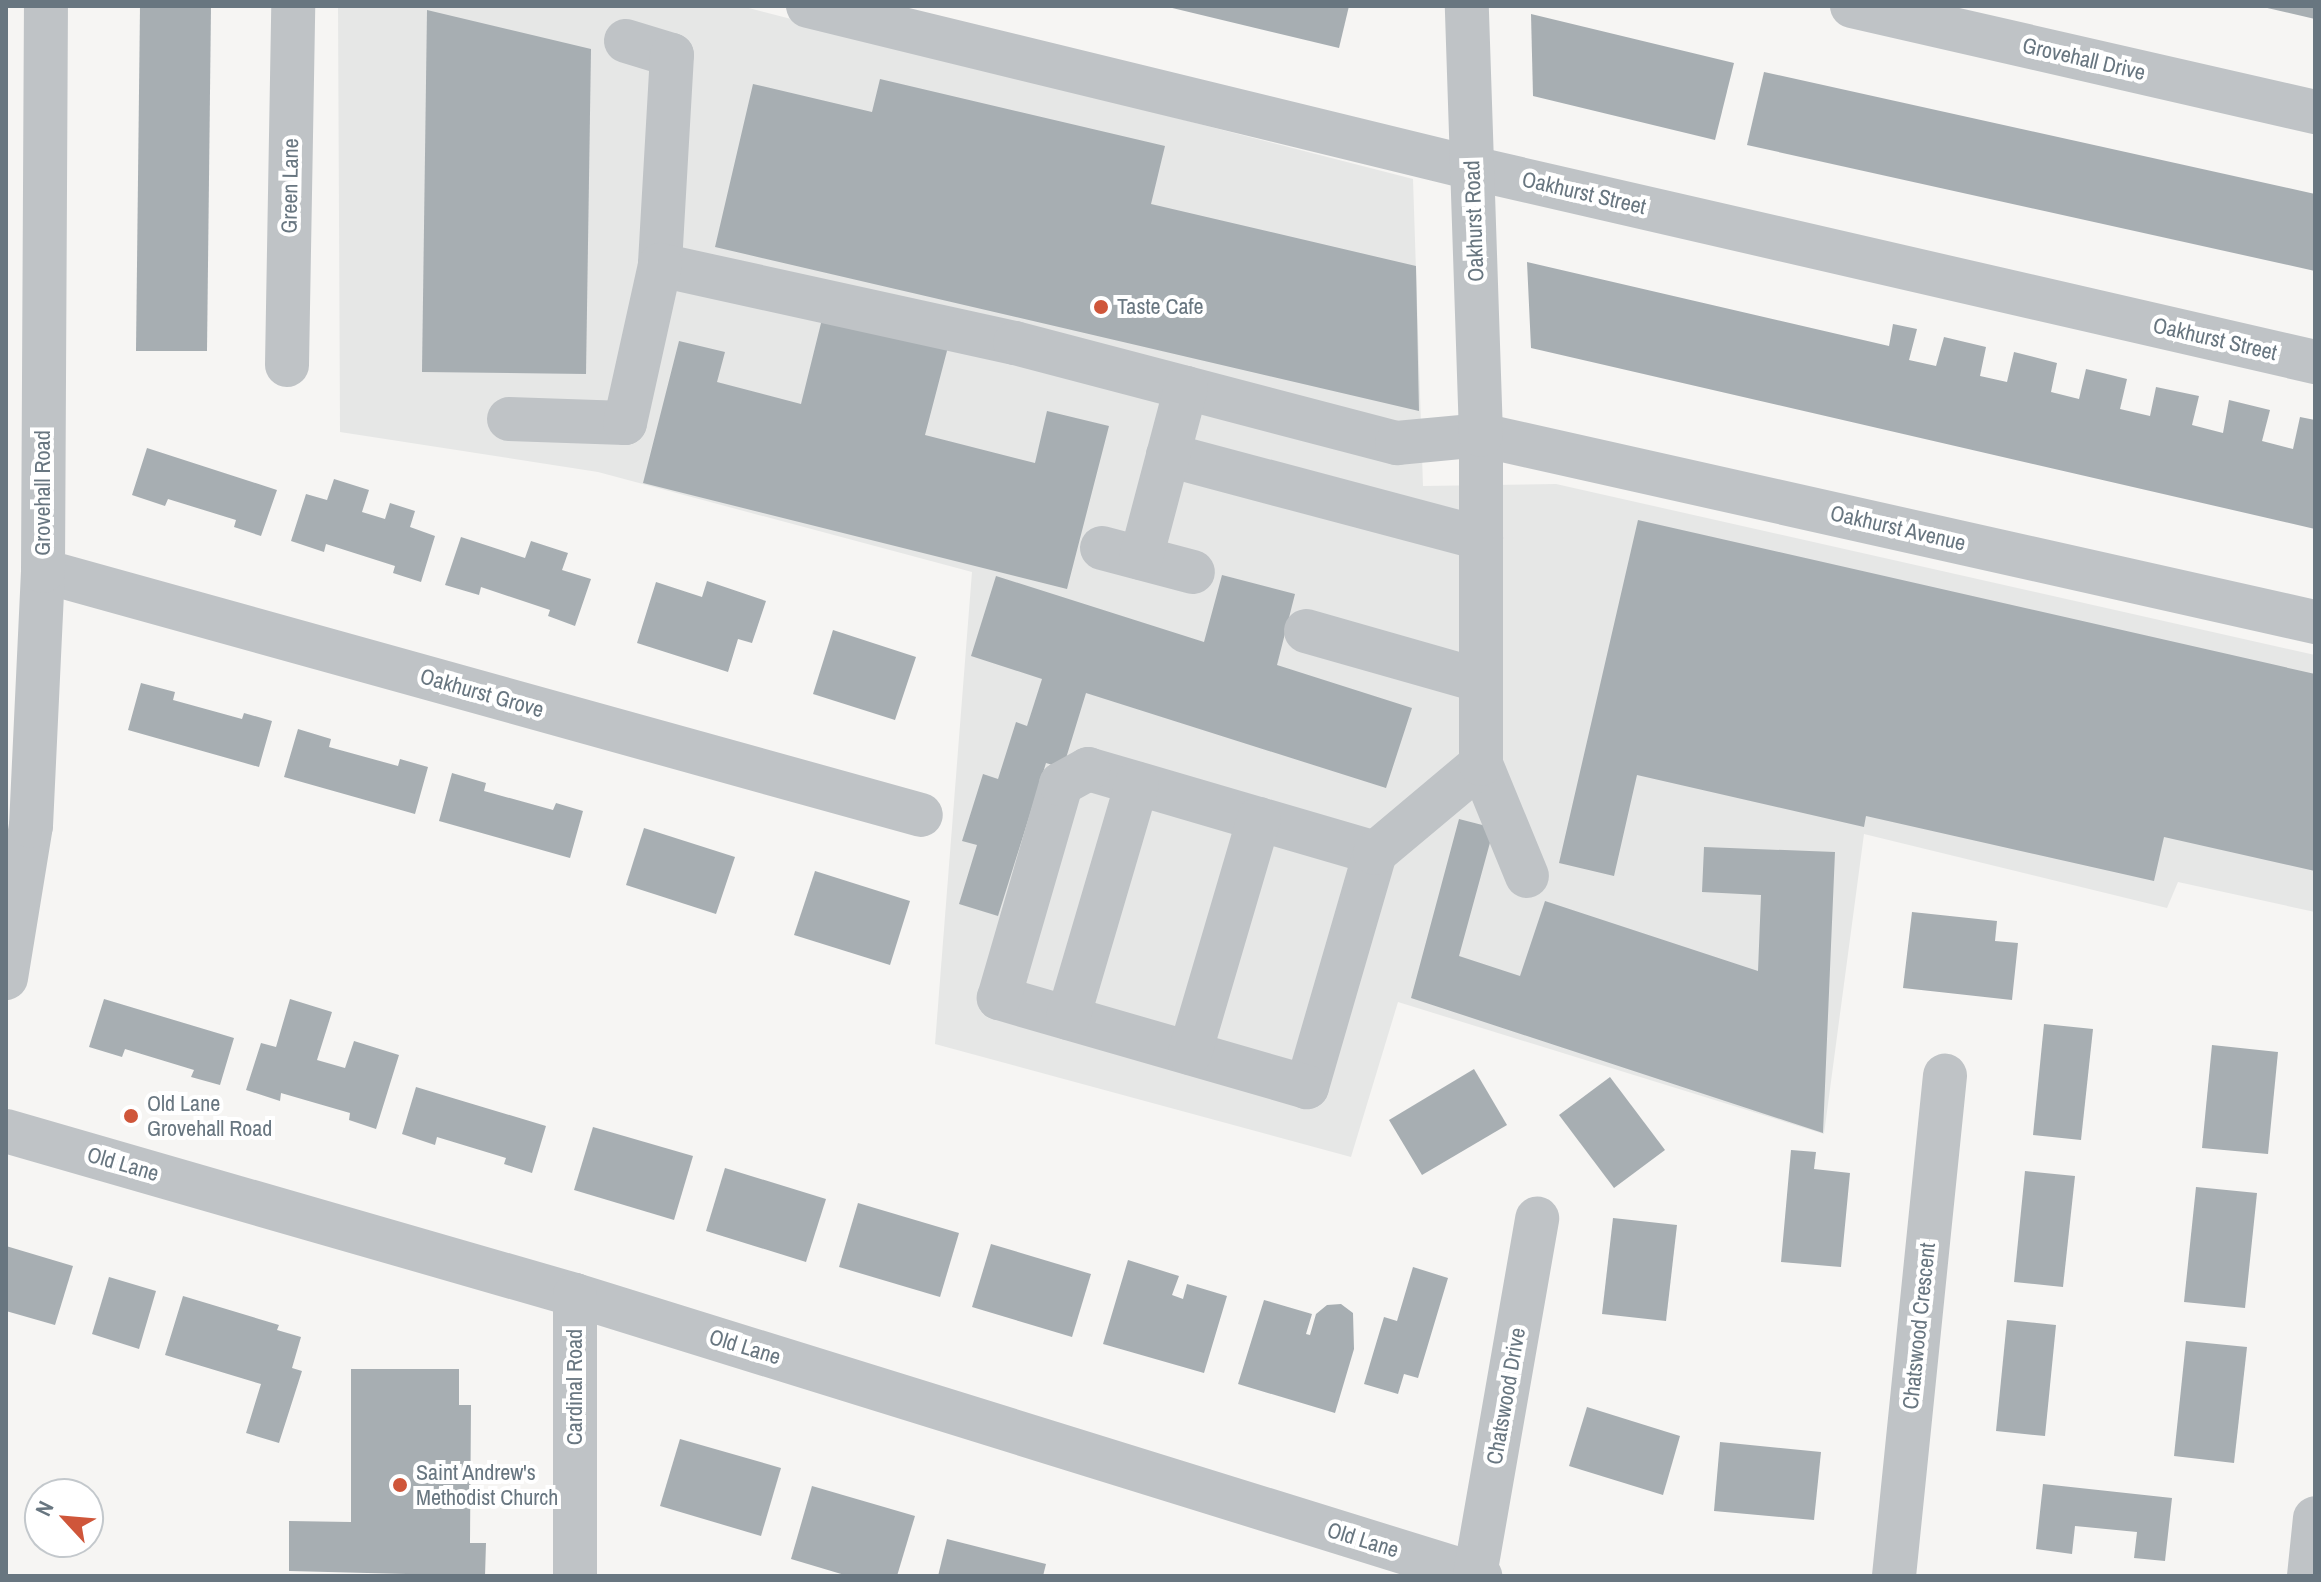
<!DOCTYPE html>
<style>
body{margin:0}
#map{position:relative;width:2321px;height:1582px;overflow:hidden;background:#f6f5f3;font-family:"Archivo Narrow",sans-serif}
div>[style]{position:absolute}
.built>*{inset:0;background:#e6e7e6}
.building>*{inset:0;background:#a7aeb2}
.minor>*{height:44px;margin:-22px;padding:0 22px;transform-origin:22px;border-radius:22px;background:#bfc3c6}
.dots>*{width:22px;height:22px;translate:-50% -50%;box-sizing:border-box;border:4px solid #fff;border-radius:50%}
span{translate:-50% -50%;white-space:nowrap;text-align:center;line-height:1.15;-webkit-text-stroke:8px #fff;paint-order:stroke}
.street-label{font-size:22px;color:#687680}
.poi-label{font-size:22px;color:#687680}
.left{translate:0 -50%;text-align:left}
.frame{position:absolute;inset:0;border:8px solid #687680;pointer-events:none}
.north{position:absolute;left:24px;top:1478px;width:80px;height:80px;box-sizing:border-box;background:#fff;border:2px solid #c3c8cc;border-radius:50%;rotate:296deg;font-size:22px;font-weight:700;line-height:32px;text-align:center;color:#687680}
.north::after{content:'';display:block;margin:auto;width:28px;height:36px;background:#cf563a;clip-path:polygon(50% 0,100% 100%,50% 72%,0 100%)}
</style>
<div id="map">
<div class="built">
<div style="clip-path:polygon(338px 6px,741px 6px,1413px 179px,1423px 486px,1556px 484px,2315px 655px,2315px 912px,2178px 882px,2167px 908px,1864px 834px,1824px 1134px,1398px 1002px,1351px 1157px,935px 1044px,972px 572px,598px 472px,340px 432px)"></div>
</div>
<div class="building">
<div style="clip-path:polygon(140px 6px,211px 6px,207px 351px,136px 351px)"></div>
<div style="clip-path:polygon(1164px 6px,1349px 6px,1339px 48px)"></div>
<div style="clip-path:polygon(2264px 6px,2315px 6px,2315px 19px,2263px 7px)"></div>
<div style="clip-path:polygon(427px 10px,591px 49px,586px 374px,422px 372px)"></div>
<div style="clip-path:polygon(1531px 14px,1734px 63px,1715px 140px,1533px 96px)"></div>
<div style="clip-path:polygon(1764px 72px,2315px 194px,2315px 271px,1747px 145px)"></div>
<div style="clip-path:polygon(880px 79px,1165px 146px,1151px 204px,1416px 266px,1419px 411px,715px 247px,753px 84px,872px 112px)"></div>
<div style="clip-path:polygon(1527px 262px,1889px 346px,1893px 324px,1917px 329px,1909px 360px,1936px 366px,1944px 337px,1986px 347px,1980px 376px,2007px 382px,2014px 352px,2057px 363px,2051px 392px,2079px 399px,2086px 369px,2107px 374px,2127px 379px,2120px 409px,2150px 416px,2156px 387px,2199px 396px,2192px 425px,2223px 433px,2229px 400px,2270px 410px,2262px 441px,2293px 449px,2300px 417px,2315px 420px,2315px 529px,1531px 348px)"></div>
<div style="clip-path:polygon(825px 307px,948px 347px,925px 435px,1035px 463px,1047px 411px,1109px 426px,1067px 589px,643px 483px,679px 341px,725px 352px,717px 382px,801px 404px)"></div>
<div style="clip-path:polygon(147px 448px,277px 490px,261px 536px,234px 527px,236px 520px,168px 499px,165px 506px,132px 495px)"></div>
<div style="clip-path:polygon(334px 479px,369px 490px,362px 512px,385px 519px,390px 503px,415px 511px,410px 527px,435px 536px,421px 582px,393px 573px,395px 566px,326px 544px,324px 552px,291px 541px,306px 494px,327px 500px)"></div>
<div style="clip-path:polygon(1638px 520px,2315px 674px,2315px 871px,2164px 837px,2154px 881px,1866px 816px,1864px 827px,1637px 775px,1614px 876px,1559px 863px)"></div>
<div style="clip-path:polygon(461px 537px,525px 558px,531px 541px,568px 553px,562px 570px,591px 579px,575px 626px,548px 616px,550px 610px,481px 587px,479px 595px,445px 585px)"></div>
<div style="clip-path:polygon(1222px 575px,1295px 594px,1277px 665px,1412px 708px,1386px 788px,1086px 693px,1063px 768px,1046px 763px,998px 916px,959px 904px,977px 845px,962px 841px,983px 774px,998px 779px,1016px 722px,1027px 726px,1042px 679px,971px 656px,996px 576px,1204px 642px)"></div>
<div style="clip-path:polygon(707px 581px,766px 601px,752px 643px,738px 639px,728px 672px,637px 643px,656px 582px,702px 597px)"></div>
<div style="clip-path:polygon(833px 630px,916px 657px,895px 720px,813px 694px)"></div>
<div style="clip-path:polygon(141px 683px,175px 692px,173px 700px,242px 719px,244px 713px,272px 721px,259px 767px,128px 730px)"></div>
<div style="clip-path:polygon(298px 729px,331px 739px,329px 747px,398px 766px,400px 759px,428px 767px,415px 814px,284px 777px)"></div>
<div style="clip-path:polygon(452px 773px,486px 783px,484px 791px,553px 810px,556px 803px,583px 811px,570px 858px,439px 821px)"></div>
<div style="clip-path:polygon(1459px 819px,1494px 828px,1459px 956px,1520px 976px,1545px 901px,1758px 971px,1761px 895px,1702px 892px,1704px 847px,1835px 852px,1823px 1133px,1411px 998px)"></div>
<div style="clip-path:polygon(644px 828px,735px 857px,716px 914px,626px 885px)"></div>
<div style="clip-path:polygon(815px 871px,910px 901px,890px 965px,794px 935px)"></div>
<div style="clip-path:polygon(1912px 912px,1997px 921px,1995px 941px,2018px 943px,2012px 1000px,1903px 988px)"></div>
<div style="clip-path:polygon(104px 999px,234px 1038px,220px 1085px,191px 1077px,194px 1070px,125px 1049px,122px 1057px,89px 1047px)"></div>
<div style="clip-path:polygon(290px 999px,332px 1012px,317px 1060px,345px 1068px,354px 1041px,399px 1055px,376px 1129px,349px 1120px,350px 1113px,281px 1093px,280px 1101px,246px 1090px,261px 1043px,276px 1047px)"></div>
<div style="clip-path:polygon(2044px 1024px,2093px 1029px,2081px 1140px,2033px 1135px)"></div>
<div style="clip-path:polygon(2212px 1045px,2278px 1052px,2268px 1154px,2202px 1148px)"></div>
<div style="clip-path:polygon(1474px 1069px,1507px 1125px,1422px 1175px,1389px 1120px)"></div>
<div style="clip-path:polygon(1610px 1077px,1665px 1150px,1614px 1188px,1559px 1115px)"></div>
<div style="clip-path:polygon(416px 1087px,546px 1126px,532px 1173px,504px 1164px,506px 1158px,437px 1137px,435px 1145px,402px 1134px)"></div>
<div style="clip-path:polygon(593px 1127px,693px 1156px,674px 1220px,574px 1190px)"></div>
<div style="clip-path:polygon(1791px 1150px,1816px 1152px,1814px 1169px,1850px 1173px,1841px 1267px,1781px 1262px)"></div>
<div style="clip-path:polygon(725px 1168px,826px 1199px,806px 1262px,706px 1231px)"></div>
<div style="clip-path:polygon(2025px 1171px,2075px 1176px,2063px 1287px,2014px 1282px)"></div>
<div style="clip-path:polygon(2196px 1187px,2257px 1193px,2245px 1308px,2184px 1302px)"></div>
<div style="clip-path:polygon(858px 1203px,959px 1233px,940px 1297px,839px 1267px)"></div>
<div style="clip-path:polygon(1613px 1218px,1677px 1225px,1666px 1321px,1602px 1314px)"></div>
<div style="clip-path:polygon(991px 1244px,1091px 1274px,1072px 1337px,972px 1307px)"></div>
<div style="clip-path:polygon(6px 1246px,73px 1266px,55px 1325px,6px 1311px)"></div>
<div style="clip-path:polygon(1128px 1260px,1179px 1276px,1172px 1295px,1183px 1299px,1187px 1284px,1227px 1296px,1204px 1373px,1103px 1344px)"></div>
<div style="clip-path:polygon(1413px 1267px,1448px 1278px,1418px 1378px,1404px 1374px,1398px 1394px,1364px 1384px,1384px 1317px,1397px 1321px)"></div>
<div style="clip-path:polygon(109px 1277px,156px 1291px,139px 1349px,92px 1334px)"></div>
<div style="clip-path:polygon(183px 1296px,279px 1325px,277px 1330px,301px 1337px,292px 1368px,302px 1371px,279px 1443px,246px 1433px,261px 1384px,165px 1355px)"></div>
<div style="clip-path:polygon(1264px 1300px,1312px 1314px,1306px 1334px,1310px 1335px,1316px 1314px,1327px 1305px,1341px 1304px,1353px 1313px,1354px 1349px,1335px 1413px,1238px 1384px)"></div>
<div style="clip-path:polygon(2007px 1320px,2056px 1325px,2045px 1436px,1996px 1431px)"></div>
<div style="clip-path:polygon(2186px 1341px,2247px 1347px,2234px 1463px,2174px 1456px)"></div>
<div style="clip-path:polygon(351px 1369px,459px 1369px,459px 1405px,471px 1405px,470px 1543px,486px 1543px,485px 1576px,289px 1571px,289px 1521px,351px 1522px)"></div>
<div style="clip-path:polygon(1587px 1407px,1680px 1436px,1663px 1495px,1569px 1466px)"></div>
<div style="clip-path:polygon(680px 1439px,781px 1468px,761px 1536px,660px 1506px)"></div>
<div style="clip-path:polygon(1720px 1442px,1821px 1452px,1814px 1520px,1714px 1511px)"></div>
<div style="clip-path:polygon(2043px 1484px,2172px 1498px,2165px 1561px,2134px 1558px,2137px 1532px,2075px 1526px,2072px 1554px,2036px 1549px)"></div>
<div style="clip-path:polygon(812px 1486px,915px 1516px,897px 1576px,848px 1576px,791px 1559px)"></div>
<div style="clip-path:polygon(947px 1539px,1046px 1564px,1043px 1576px,938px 1576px)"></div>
</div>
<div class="minor">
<div style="left:808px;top:6px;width:683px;rotate:13.71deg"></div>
<div style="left:1472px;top:168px;width:865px;rotate:12.96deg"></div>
<div style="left:1852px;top:6px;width:475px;rotate:12.9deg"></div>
<div style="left:626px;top:41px;width:48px;rotate:16.9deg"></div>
<div style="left:672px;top:55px;width:210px;rotate:93.3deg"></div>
<div style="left:660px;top:265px;width:363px;rotate:12.4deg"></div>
<div style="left:1015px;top:343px;width:395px;rotate:14.7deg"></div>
<div style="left:1397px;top:443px;width:84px;rotate:-5.4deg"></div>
<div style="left:1481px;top:435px;width:855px;rotate:12.64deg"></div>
<div style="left:287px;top:365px;width:359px;rotate:-89deg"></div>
<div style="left:509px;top:419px;width:116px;rotate:2deg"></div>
<div style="left:625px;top:423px;width:162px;rotate:-77.5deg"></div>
<div style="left:1168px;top:455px;width:324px;rotate:14.9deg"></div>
<div style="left:1102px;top:548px;width:94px;rotate:14.8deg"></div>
<div style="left:1141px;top:558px;width:176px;rotate:-75.2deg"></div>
<div style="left:43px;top:571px;width:911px;rotate:15.53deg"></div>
<div style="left:1306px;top:631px;width:182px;rotate:15.9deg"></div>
<div style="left:1481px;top:764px;width:121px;rotate:67.7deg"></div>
<div style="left:1088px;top:769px;width:299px;rotate:16.3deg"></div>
<div style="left:1375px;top:853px;width:244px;rotate:106.2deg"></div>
<div style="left:1307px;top:1087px;width:321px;rotate:-163.9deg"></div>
<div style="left:999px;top:998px;width:223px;rotate:-73.8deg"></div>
<div style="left:1061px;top:784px;width:31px;rotate:-29deg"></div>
<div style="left:1375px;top:853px;width:138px;rotate:-40deg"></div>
<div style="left:1481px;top:764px;width:329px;rotate:-90deg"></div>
<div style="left:1481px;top:435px;width:429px;rotate:-91.9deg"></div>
<div style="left:6px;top:978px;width:154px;rotate:-80.7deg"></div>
<div style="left:31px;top:826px;width:255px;rotate:-87.3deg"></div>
<div style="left:43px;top:571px;width:565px;rotate:-89.7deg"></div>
<div style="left:1068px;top:1018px;width:244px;rotate:-73.6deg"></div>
<div style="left:1190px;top:1053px;width:244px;rotate:-73.6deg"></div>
<div style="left:6px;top:1131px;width:592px;rotate:16.08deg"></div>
<div style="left:575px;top:1295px;width:948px;rotate:17.25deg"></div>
<div style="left:1475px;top:1575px;width:362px;rotate:-80.1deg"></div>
<div style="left:575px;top:1576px;width:281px;rotate:-90deg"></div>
<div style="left:1894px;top:1576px;width:503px;rotate:-84.18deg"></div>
<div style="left:2309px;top:1576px;width:58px;rotate:-84.1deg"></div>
</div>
<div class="dots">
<div style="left:1101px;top:307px;background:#cf563a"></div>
<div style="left:131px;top:1116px;background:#cf563a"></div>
<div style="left:400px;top:1485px;background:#cf563a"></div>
</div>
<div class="street-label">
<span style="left:2084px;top:59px;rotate:13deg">Grovehall Drive</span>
<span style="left:290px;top:186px;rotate:-89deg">Green Lane</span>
<span style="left:1584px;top:193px;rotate:13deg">Oakhurst Street</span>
<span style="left:1474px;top:221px;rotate:-92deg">Oakhurst Road</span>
<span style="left:2215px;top:339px;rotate:13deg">Oakhurst Street</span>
<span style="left:43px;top:493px;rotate:-90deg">Grovehall Road</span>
<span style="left:1898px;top:528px;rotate:13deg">Oakhurst Avenue</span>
<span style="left:482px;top:693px;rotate:16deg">Oakhurst Grove</span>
<span style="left:123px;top:1164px;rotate:16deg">Old Lane</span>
<span style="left:1919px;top:1326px;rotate:-84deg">Chatswood Crescent</span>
<span style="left:745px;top:1347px;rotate:17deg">Old Lane</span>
<span style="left:575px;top:1387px;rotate:-90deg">Cardinal Road</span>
<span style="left:1506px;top:1396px;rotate:-80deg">Chatswood Drive</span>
<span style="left:1363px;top:1540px;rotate:17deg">Old Lane</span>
</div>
<div class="poi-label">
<span class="left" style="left:1117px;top:307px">Taste Cafe</span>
<span class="left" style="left:147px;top:1116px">Old Lane<br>Grovehall Road</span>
<span class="left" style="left:416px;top:1485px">Saint Andrew's<br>Methodist Church</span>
</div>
<div class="frame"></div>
<div class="north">N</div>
</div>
